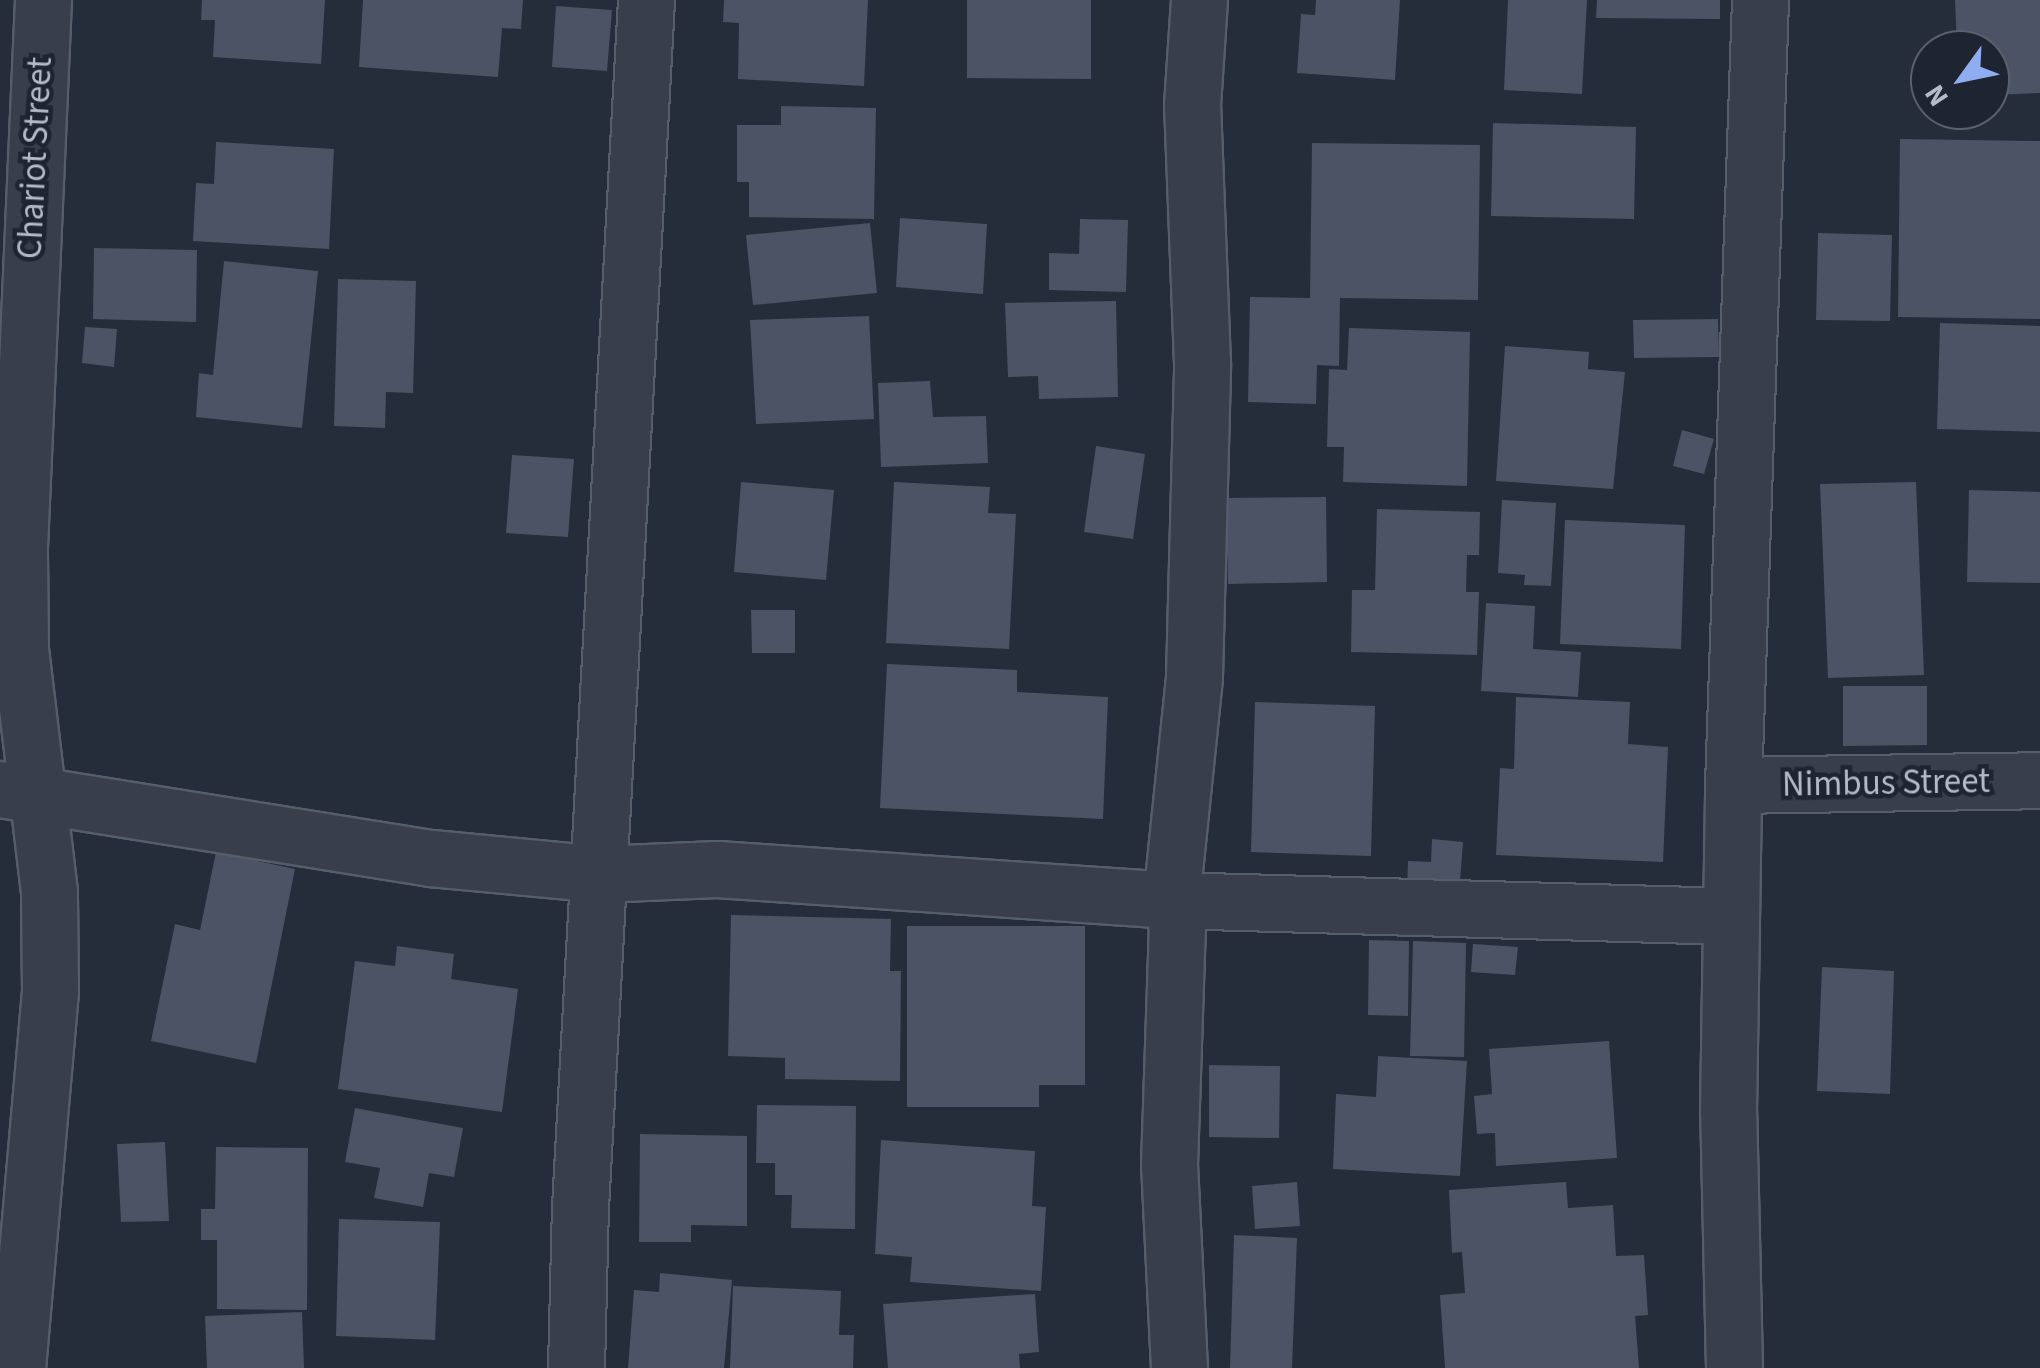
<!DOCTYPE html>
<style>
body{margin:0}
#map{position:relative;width:2040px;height:1368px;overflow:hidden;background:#252d3b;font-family:"Source Sans 3",sans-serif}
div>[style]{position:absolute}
.building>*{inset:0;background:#4b5364}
.roads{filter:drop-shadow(2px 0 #575d69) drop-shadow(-2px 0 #575d69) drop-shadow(0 2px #575d69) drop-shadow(0 -2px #575d69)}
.minor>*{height:55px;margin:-27.5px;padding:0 27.5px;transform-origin:27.5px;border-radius:27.5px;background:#383f4b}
span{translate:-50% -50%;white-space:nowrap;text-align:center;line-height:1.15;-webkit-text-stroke:9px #1e2430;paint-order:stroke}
.street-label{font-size:35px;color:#b4bac7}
.north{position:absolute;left:1910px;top:30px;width:100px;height:100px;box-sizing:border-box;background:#1e2430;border:2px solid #5a606c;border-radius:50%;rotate:237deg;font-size:28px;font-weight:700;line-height:40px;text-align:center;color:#b4bac7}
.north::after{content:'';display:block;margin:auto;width:35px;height:45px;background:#8fadf1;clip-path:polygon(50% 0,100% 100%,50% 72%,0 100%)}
</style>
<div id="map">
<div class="building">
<div style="clip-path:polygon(202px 0,325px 0,321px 64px,213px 57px,215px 20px,201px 20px)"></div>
<div style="clip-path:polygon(363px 0,523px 0,521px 29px,502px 28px,498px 77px,359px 67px)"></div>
<div style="clip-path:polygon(724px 0,868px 0,864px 86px,738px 79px,739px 23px,723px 22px)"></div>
<div style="clip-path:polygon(967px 0,1091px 0,1091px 79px,967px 78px)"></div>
<div style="clip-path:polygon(1316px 0,1400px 0,1395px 80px,1297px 73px,1301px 14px,1315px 15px)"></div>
<div style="clip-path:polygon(1508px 0,1587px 0,1582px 94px,1504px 90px)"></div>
<div style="clip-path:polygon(1597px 0,1720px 0,1720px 19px,1596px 18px)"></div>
<div style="clip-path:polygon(1955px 0,2040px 0,2040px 93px,1990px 95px,1990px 50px,1957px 50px)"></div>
<div style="clip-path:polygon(556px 6px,612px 10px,607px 71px,552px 67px)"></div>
<div style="clip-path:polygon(781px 106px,876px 108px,874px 219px,749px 217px,749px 182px,737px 182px,737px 125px,781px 125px)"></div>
<div style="clip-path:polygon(1493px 123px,1636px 127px,1634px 219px,1491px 216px)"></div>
<div style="clip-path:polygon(1900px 139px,2040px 141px,2040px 319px,1898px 317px)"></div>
<div style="clip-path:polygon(216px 142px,334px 149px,329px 249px,193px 241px,196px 183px,214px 184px)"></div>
<div style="clip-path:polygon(1312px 143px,1480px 145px,1478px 300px,1340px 298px,1339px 366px,1317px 365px,1316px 404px,1248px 402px,1250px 297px,1310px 298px)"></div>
<div style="clip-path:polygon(900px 218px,987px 224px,983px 294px,896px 287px)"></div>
<div style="clip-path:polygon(1080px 219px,1128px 220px,1126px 292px,1049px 290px,1049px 253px,1079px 254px)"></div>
<div style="clip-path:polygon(870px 223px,877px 293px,753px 305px,746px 235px)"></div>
<div style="clip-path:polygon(1818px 233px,1892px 235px,1890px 321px,1816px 320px)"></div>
<div style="clip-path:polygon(94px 248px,197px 250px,196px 322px,93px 319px)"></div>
<div style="clip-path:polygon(224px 261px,318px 271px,302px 428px,196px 417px,199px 373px,213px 375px)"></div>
<div style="clip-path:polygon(338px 279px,416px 281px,413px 393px,386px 392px,385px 428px,334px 426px)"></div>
<div style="clip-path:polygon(1116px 301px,1118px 397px,1039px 399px,1038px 376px,1008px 377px,1005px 303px)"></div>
<div style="clip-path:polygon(869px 316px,874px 419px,756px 424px,750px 320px)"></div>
<div style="clip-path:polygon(1718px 319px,1719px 357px,1634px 358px,1633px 320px)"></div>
<div style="clip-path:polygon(1940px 323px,2040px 326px,2040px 432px,1937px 429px)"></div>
<div style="clip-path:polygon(85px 327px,117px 329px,114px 367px,82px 363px)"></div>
<div style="clip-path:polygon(1349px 328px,1470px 332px,1467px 486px,1343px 482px,1344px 447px,1327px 447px,1329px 369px,1347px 370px)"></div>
<div style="clip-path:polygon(1505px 346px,1589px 352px,1588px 369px,1625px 372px,1613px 489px,1496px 481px)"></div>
<div style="clip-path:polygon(930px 381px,933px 417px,986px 416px,988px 463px,881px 467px,878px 383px)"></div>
<div style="clip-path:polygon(1682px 430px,1714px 439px,1704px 474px,1673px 466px)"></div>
<div style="clip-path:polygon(1096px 446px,1145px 454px,1133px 539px,1084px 532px)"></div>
<div style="clip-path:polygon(512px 455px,574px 459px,568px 537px,506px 533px)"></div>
<div style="clip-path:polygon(741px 482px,834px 490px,826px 580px,734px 572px)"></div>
<div style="clip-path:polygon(894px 482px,990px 487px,988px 513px,1016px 514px,1009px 649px,886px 643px)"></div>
<div style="clip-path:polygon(1916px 482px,1924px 675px,1828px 678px,1820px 484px)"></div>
<div style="clip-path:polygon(1969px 490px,2040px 492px,2040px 583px,1967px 582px)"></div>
<div style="clip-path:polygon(1326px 497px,1327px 582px,1228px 584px,1226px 498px)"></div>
<div style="clip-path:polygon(1502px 500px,1556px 503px,1551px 586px,1524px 585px,1525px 575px,1498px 573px)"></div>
<div style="clip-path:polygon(1377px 509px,1480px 512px,1479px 555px,1467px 555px,1466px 592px,1479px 592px,1477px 655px,1351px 652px,1352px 590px,1375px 590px)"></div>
<div style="clip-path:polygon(1565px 520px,1685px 525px,1681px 649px,1560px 644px)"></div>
<div style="clip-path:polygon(1486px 603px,1535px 606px,1533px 649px,1581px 652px,1578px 697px,1481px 691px)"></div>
<div style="clip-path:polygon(751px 610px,795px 610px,795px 653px,752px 653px)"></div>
<div style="clip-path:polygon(887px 664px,1017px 670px,1017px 692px,1108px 697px,1103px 819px,880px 808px)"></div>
<div style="clip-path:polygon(1843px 686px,1927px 686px,1927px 745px,1843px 746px)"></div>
<div style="clip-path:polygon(1516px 697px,1630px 702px,1628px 744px,1668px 747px,1663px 862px,1496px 855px,1500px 768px,1514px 769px)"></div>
<div style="clip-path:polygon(1255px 702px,1375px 706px,1371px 856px,1251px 852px)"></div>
<div style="clip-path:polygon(1432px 839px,1463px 842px,1460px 882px,1407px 890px,1408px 861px,1431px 862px)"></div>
<div style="clip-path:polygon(216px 852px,295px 869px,256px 1063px,151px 1041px,175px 924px,200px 930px)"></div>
<div style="clip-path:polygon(731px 915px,891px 919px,890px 971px,901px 971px,900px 1081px,785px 1079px,785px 1058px,728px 1056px)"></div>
<div style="clip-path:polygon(907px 926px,1085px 926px,1085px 1085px,1039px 1085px,1039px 1107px,907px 1107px)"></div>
<div style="clip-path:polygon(1369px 940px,1409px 941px,1408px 1016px,1368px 1015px)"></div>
<div style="clip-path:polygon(1413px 941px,1466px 943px,1464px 1057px,1410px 1056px)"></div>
<div style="clip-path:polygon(1473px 944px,1518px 947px,1515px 975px,1471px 972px)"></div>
<div style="clip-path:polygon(397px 946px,454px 954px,451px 979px,518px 989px,502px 1112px,338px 1089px,355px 961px,395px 966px)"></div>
<div style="clip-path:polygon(1822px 967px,1894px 971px,1890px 1094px,1817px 1091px)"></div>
<div style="clip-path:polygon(1609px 1041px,1617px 1158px,1496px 1166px,1495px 1133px,1477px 1134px,1474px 1096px,1492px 1094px,1489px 1049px)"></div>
<div style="clip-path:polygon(1378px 1056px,1467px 1061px,1460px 1176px,1333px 1169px,1336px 1094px,1376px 1097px)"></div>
<div style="clip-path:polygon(1209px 1065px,1280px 1066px,1279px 1138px,1209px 1137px)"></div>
<div style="clip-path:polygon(757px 1105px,856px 1106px,855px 1229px,791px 1228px,792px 1195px,775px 1195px,775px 1163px,756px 1163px)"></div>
<div style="clip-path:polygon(355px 1108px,463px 1128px,454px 1177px,429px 1173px,423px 1207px,374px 1198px,380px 1168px,345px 1162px)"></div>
<div style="clip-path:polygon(640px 1134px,747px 1136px,747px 1226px,691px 1225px,691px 1242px,639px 1242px)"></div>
<div style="clip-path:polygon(881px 1140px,1035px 1151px,1032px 1206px,1046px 1207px,1041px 1291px,910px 1282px,912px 1257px,875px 1254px)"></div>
<div style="clip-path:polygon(165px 1142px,169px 1221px,121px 1222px,117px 1144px)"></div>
<div style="clip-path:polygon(216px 1147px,308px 1148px,307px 1310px,217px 1309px,217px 1240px,201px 1240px,201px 1209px,215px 1209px)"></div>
<div style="clip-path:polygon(1297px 1182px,1300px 1226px,1255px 1229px,1252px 1186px)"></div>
<div style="clip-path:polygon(1566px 1182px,1568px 1208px,1613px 1205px,1616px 1256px,1644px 1255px,1648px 1315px,1635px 1316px,1639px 1368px,1445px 1368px,1440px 1295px,1465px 1293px,1462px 1252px,1452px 1253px,1449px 1190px)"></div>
<div style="clip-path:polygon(339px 1219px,440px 1222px,435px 1340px,336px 1336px)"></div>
<div style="clip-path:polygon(1234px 1235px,1297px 1238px,1292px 1368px,1230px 1368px)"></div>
<div style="clip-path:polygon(660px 1273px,732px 1280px,724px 1368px,628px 1368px,634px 1290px,659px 1292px)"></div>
<div style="clip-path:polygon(733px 1286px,841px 1291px,839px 1335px,854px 1335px,853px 1368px,730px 1368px)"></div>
<div style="clip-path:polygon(1035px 1294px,1039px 1352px,1019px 1354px,1020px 1368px,888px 1368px,883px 1304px)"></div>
<div style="clip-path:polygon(302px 1312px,304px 1368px,207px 1368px,205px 1316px)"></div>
</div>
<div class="roads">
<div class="minor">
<div style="left:1733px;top:785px;width:307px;rotate:-0.9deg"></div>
<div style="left:0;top:789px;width:436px;rotate:9.1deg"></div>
<div style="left:431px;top:858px;width:169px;rotate:5.4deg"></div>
<div style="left:599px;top:874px;width:118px;rotate:-2.4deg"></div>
<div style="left:717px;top:869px;width:455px;rotate:3.9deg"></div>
<div style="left:1171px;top:900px;width:559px;rotate:1.64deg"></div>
<div style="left:17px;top:1368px;width:378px;rotate:-85deg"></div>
<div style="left:50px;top:991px;width:99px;rotate:-90.6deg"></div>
<div style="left:49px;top:892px;width:244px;rotate:-96.8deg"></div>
<div style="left:20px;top:650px;width:103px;rotate:-90.6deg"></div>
<div style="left:19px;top:547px;width:548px;rotate:-87.49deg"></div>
<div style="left:576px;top:1368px;width:161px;rotate:-88.6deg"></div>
<div style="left:580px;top:1207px;width:1209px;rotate:-86.87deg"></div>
<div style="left:1179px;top:1368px;width:203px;rotate:-92.8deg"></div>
<div style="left:1169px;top:1165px;width:238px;rotate:-88.1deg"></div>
<div style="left:1177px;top:927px;width:28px;rotate:-103deg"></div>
<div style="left:1171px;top:900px;width:225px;rotate:-84.1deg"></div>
<div style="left:1194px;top:676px;width:313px;rotate:-88.5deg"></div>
<div style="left:1202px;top:363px;width:258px;rotate:-92.2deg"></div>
<div style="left:1192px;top:105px;width:105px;rotate:-86.2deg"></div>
<div style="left:1734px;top:1368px;width:256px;rotate:-91.3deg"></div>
<div style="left:1728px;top:1112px;width:327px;rotate:-89.1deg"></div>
<div style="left:1733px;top:785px;width:785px;rotate:-88.03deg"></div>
</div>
</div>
<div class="street-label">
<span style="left:35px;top:158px;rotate:-87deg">Chariot Street</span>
<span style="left:1886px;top:783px;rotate:-1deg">Nimbus Street</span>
</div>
<div class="north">N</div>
</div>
